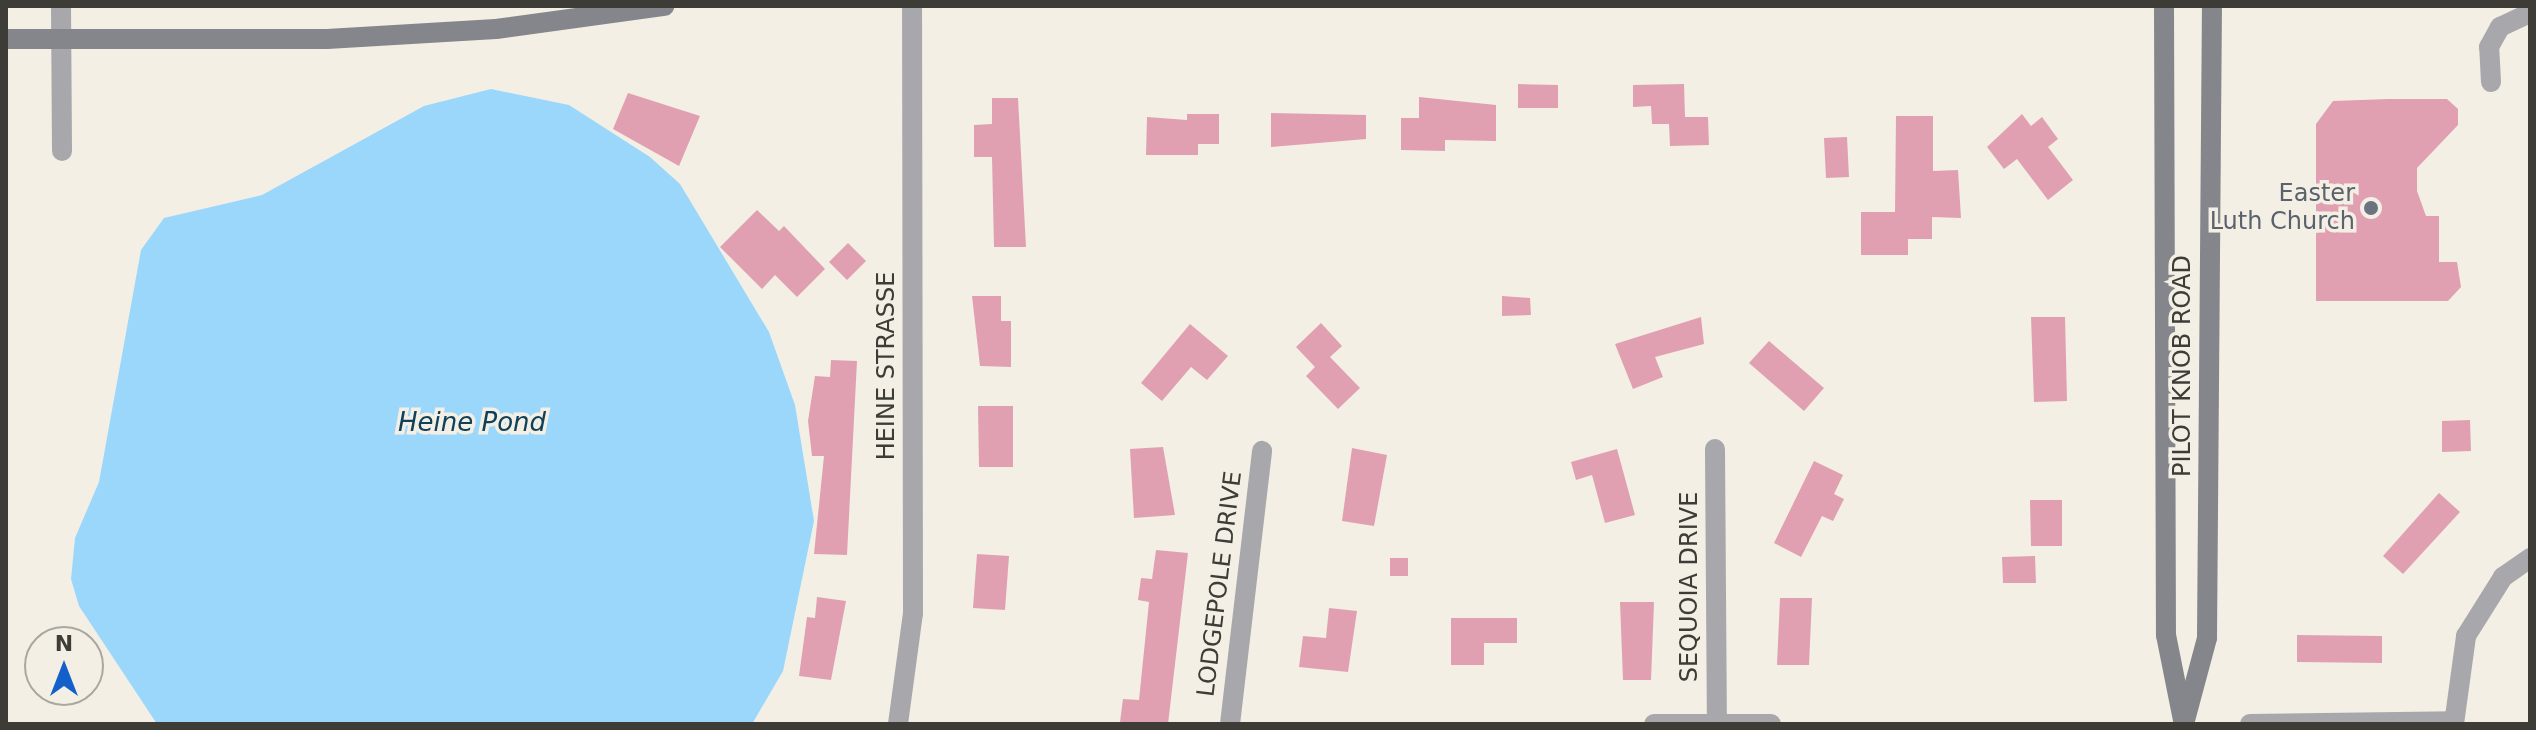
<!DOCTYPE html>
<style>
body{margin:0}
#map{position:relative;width:2536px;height:730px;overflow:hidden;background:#f3efe4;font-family:"DejaVu Sans",sans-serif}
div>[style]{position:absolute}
.water>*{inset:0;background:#9ad7fb}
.building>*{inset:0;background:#e0a0b2}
.minor>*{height:20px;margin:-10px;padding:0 10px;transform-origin:10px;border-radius:10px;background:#a8a7ac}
.secondary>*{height:20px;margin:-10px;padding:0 10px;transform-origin:10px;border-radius:10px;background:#85858c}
.dots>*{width:22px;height:22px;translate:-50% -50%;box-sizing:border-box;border:4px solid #f3efe4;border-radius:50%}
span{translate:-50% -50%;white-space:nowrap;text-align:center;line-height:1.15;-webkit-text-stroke:7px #f3efe4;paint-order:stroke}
.worship-label{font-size:24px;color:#5b616d}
.right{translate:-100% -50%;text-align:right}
.street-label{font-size:24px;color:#3d3c37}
.water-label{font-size:26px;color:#10415a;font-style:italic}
.frame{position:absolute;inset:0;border:8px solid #3d3c37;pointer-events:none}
.north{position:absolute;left:24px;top:626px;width:80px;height:80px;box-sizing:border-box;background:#f3efe4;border:2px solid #aaa79f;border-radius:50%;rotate:0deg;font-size:22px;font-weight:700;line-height:32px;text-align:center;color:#3d3c37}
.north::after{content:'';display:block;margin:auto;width:28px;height:36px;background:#1460cb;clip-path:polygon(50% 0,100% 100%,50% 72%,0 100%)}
</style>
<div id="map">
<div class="water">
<div style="clip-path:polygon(491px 89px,569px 105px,650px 157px,680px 184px,769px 332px,795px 405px,814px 521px,783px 671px,752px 724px,157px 724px,79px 606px,71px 579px,75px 538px,99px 482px,141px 250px,164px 218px,262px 195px,424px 106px)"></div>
</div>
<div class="building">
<div style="clip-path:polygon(1518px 84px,1558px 85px,1558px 108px,1518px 108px)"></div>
<div style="clip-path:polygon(1684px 84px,1685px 117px,1708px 117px,1709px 145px,1670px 146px,1669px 124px,1652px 124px,1651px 106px,1633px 107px,1633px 85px)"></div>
<div style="clip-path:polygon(628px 93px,700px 116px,679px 166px,613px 129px)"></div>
<div style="clip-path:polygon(1419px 97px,1496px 105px,1496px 141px,1445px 140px,1445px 151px,1401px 150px,1401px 118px,1419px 118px)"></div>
<div style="clip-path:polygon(992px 98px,1018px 98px,1026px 247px,994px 247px,992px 157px,974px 157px,974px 125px,992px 124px)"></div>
<div style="clip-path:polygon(2388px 99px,2447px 99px,2458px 109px,2458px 125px,2417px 168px,2417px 191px,2426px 216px,2439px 216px,2439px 262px,2457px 262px,2461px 287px,2448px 301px,2316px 301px,2316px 124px,2333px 101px)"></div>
<div style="clip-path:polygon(1271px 113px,1366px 115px,1366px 139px,1271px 147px)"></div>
<div style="clip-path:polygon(1187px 114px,1219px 114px,1219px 144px,1198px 144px,1198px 155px,1146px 155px,1147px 117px,1187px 120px)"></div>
<div style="clip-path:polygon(2022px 114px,2031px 126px,2042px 117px,2058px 139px,2048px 147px,2073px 180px,2048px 200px,2017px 159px,2004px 169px,1987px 147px)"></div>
<div style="clip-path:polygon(1896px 116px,1933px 116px,1933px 171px,1958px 170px,1961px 218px,1932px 217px,1932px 239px,1908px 239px,1908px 255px,1861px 255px,1861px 212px,1895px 212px)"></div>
<div style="clip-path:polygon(1847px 137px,1849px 177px,1826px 178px,1824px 138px)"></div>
<div style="clip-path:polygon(757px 210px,779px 231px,784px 226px,825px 269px,797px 297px,775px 275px,762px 289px,720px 247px)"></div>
<div style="clip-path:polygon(848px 243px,866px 261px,847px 280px,829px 262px)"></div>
<div style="clip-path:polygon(972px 296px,1001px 296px,1001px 321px,1011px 321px,1011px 367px,980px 366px)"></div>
<div style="clip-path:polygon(1502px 296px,1530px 298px,1531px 315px,1502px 316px)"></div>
<div style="clip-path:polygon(1701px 317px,1704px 344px,1655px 357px,1663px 377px,1633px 389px,1615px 344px)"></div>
<div style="clip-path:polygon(2031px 317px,2065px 317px,2067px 401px,2034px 402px)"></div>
<div style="clip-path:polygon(1321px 323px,1342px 346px,1330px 357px,1360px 388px,1338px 409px,1306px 376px,1315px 367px,1296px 347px)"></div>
<div style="clip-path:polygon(1190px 324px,1228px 356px,1207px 380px,1191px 367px,1162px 401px,1141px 383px)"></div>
<div style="clip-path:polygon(1769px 341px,1824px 388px,1804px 411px,1749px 363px)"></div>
<div style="clip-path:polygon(831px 360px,857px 361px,847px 555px,814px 554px,824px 456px,812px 456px,808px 421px,815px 376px,830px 377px)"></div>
<div style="clip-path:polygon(978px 406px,1013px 406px,1013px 467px,979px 467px)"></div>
<div style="clip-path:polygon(2470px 420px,2471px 451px,2442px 452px,2442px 421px)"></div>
<div style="clip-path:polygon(1163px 447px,1175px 515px,1134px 518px,1130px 449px)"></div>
<div style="clip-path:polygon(1352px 448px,1387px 455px,1374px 526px,1342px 521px)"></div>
<div style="clip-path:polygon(1617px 449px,1635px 515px,1605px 523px,1592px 475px,1576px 480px,1571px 462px)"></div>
<div style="clip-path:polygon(1814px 461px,1843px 475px,1834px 494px,1844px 499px,1833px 521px,1822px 516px,1801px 557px,1774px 543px)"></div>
<div style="clip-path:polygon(2439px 493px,2460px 512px,2403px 574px,2383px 556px)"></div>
<div style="clip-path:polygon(2030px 500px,2062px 500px,2062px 546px,2031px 546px)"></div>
<div style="clip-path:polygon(1156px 550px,1188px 553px,1168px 724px,1120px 722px,1123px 699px,1139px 700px,1149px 602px,1138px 600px,1141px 578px,1152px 579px)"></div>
<div style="clip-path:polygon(977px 554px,1009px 556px,1005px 610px,973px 608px)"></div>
<div style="clip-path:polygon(2035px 556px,2036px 583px,2003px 583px,2002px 557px)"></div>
<div style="clip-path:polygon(1390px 558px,1408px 558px,1408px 576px,1390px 576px)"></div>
<div style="clip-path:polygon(817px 597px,846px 601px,831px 680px,799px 676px,807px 617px,815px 618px)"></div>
<div style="clip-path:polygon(1780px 598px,1812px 598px,1809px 665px,1777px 665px)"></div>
<div style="clip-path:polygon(1620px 602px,1654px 602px,1651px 680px,1623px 680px)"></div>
<div style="clip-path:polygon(1329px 608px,1357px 611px,1348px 672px,1299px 667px,1303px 636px,1326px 638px)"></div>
<div style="clip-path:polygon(1451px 618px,1517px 618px,1517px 643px,1484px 643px,1484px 665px,1451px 665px)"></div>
<div style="clip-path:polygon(2297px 635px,2382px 636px,2382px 663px,2297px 662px)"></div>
</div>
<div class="minor">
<div style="left:61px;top:6px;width:145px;rotate:89.6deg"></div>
<div style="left:2491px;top:82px;width:35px;rotate:-93deg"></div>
<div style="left:2489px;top:47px;width:23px;rotate:-61deg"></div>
<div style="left:2500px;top:27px;width:33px;rotate:-25deg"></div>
<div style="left:1715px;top:449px;width:275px;rotate:89.6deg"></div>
<div style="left:898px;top:724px;width:112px;rotate:-82.3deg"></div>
<div style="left:913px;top:613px;width:607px;rotate:-90.09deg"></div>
<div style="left:1230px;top:724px;width:275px;rotate:-83.3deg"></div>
<div style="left:1654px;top:724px;width:117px"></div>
<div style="left:2250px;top:724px;width:204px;rotate:-0.8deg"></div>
<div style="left:2454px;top:724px;width:89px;rotate:-82.2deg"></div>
<div style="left:2466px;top:636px;width:70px;rotate:-57.9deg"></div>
<div style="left:2503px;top:577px;width:33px;rotate:-35deg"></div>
</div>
<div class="secondary">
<div style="left:2164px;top:6px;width:629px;rotate:89.82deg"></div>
<div style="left:2166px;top:635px;width:87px;rotate:78.7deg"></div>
<div style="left:6px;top:39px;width:321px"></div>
<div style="left:327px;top:39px;width:169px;rotate:-3.4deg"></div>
<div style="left:496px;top:29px;width:170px;rotate:-7.8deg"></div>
<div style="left:2184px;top:724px;width:89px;rotate:-75deg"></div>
<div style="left:2207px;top:638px;width:632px;rotate:-89.55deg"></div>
</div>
<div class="dots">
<div style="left:2371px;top:208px;background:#6b7280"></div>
</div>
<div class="worship-label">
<span class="right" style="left:2355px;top:208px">Easter<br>Luth Church</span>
</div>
<div class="street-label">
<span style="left:887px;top:366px;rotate:-90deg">HEINE STRASSE</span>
<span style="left:2183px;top:366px;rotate:-90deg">PILOT KNOB ROAD</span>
<span style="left:1220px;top:584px;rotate:-83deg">LODGEPOLE DRIVE</span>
<span style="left:1690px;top:587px;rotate:-90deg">SEQUOIA DRIVE</span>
</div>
<div class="water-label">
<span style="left:472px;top:423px">Heine Pond</span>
</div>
<div class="frame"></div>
<div class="north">N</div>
</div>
